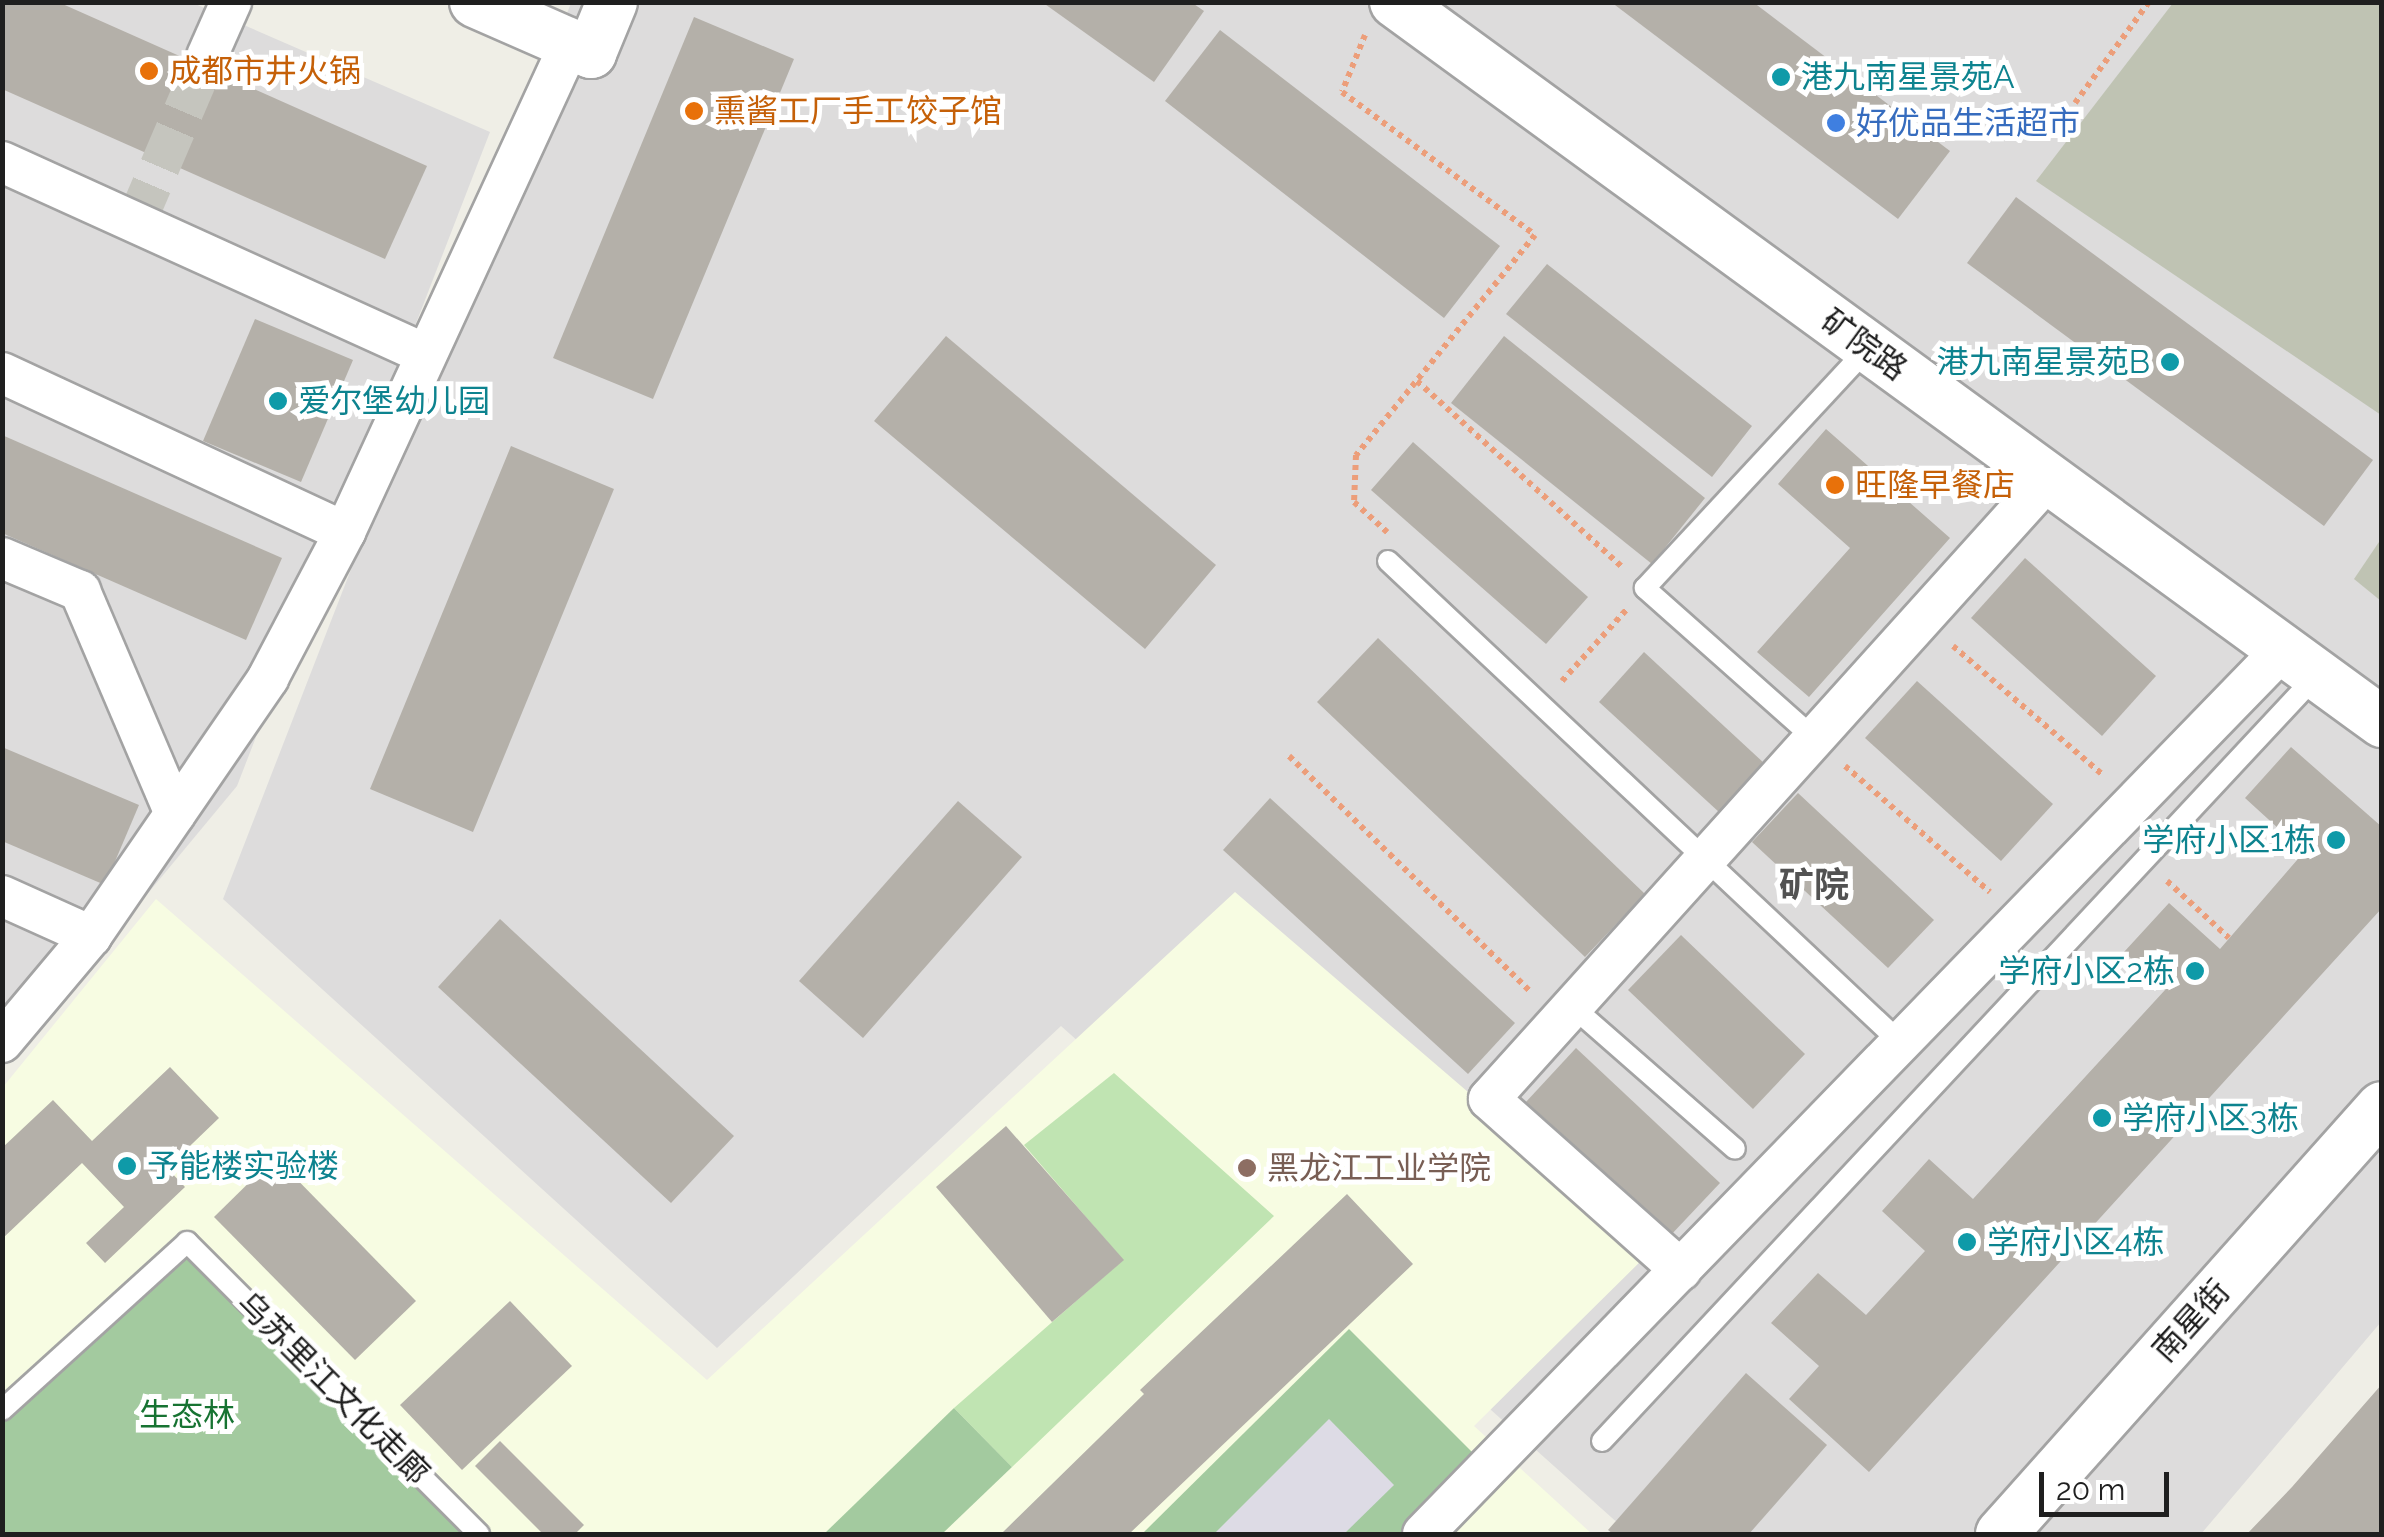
<!DOCTYPE html>
<meta charset="utf-8">
<style>
body{margin:0}
#map{position:relative;width:2384px;height:1537px;overflow:hidden;background:#efeee6;font-family:Raleway,"Noto Sans SC",sans-serif}
div>[style]{position:absolute}
.residential>*{inset:0;background:#dddcdc}
.education>*{inset:0;background:#f7fce2}
.construction>*{inset:0;background:#bfc3b3}
.grass>*{inset:0;background:#c0e4b2}
.forest>*{inset:0;background:#a3ca9f}
.plaza>*{inset:0;background:#dddbe5}
.building>*{inset:0;background:#b4b0a9}
.minor-tunnel>*{height:40px;margin-top:-20px;transform-origin:0;background:repeating-linear-gradient(90deg,#c5c5be 0 40px,transparent 0 60px)}
.path>*{height:6px;margin-top:-3px;transform-origin:0;background:repeating-linear-gradient(90deg,#ec9e7a 0 5px,transparent 0 10px)}
.roads{filter:drop-shadow(2px 0 #a3a3a3) drop-shadow(-2px 0 #a3a3a3) drop-shadow(0 2px #a3a3a3) drop-shadow(0 -2px #a3a3a3)}
.service>*{height:20px;margin:-10px;padding:0 10px;transform-origin:10px;border-radius:10px;background:#fff}
.minor>*{height:40px;margin:-20px;padding:0 20px;transform-origin:20px;border-radius:20px;background:#fff}
.tertiary>*{height:50px;margin:-25px;padding:0 25px;transform-origin:25px;border-radius:25px;background:#fff}
.dots>*{width:28px;height:28px;translate:-50% -50%;box-sizing:border-box;border:5px solid #fff;border-radius:50%}
span{translate:-50% -50%;white-space:nowrap;text-align:center;line-height:1.15;-webkit-text-stroke:10px #fff;paint-order:stroke}
.food-label{font-size:32px;color:#c56008}
.left{translate:0 -50%;text-align:left}
.culture-label{font-size:32px;color:#0d838f}
.right{translate:-100% -50%;text-align:right}
.shop-label{font-size:32px;color:#366cbe}
.street-label{font-size:32px;color:#1f1f1f}
.education-label{font-size:32px;color:#785e54}
.park-label{font-size:32px;color:#177332}
.neighbourhood-label{font-size:35px;color:#525252;font-weight:700}
.frame{position:absolute;inset:0;border:5px solid #1f1f1f;pointer-events:none}
.scale{position:absolute;left:2039px;top:1472px;width:130px;height:45px;box-sizing:border-box;border:5px solid #1f1f1f;border-top:0;padding-left:12px;font-size:30px;line-height:35px;white-space:nowrap;color:#1f1f1f;-webkit-text-stroke:8px #fff;paint-order:stroke}
</style>
<div id="map">
<div class="residential">
<div style="clip-path:polygon(3px 3px,193px 3px,490px 132px,237px 786px,3px 1068px)"></div>
<div style="clip-path:polygon(571px 3px,2381px 3px,2381px 1322px,2201px 1534px,1630px 1534px,1061px 1026px,717px 1348px,223px 899px)"></div>
</div>
<div class="education">
<div style="clip-path:polygon(1235px 892px,1652px 1250px,1474px 1426px,1592px 1534px,3px 1534px,3px 1087px,156px 899px,707px 1380px)"></div>
</div>
<div class="construction">
<div style="clip-path:polygon(2173px 3px,2381px 3px,2381px 415px,2036px 181px)"></div>
<div style="clip-path:polygon(2381px 539px,2382px 601px,2381px 601px,2354px 579px)"></div>
</div>
<div class="grass">
<div style="clip-path:polygon(1114px 1073px,1274px 1216px,1012px 1467px,954px 1408px,1123px 1260px,1024px 1145px)"></div>
</div>
<div class="forest">
<div style="clip-path:polygon(191px 1245px,466px 1534px,3px 1534px,3px 1422px)"></div>
<div style="clip-path:polygon(1349px 1329px,1482px 1462px,1409px 1534px,1142px 1534px)"></div>
<div style="clip-path:polygon(954px 1408px,1012px 1467px,942px 1534px,824px 1534px)"></div>
</div>
<div class="plaza">
<div style="clip-path:polygon(1329px 1419px,1394px 1485px,1344px 1534px,1214px 1534px)"></div>
</div>
<div class="building">
<div style="clip-path:polygon(2px 2px,58px 2px,427px 166px,385px 259px,2px 89px)"></div>
<div style="clip-path:polygon(1042px 2px,1191px 2px,1204px 11px,1154px 82px)"></div>
<div style="clip-path:polygon(1611px 2px,1753px 2px,1950px 151px,1898px 219px)"></div>
<div style="clip-path:polygon(694px 17px,794px 59px,653px 399px,553px 358px)"></div>
<div style="clip-path:polygon(1220px 30px,1500px 246px,1444px 318px,1165px 101px)"></div>
<div style="clip-path:polygon(2016px 197px,2373px 460px,2324px 526px,1967px 263px)"></div>
<div style="clip-path:polygon(1547px 264px,1752px 426px,1712px 477px,1506px 314px)"></div>
<div style="clip-path:polygon(255px 319px,353px 360px,301px 482px,203px 441px)"></div>
<div style="clip-path:polygon(946px 336px,1216px 565px,1145px 649px,874px 421px)"></div>
<div style="clip-path:polygon(1504px 336px,1705px 498px,1652px 564px,1451px 403px)"></div>
<div style="clip-path:polygon(1826px 429px,1950px 538px,1809px 697px,1757px 652px,1850px 548px,1778px 484px)"></div>
<div style="clip-path:polygon(2px 435px,282px 558px,246px 640px,2px 533px)"></div>
<div style="clip-path:polygon(1413px 442px,1588px 597px,1546px 644px,1371px 490px)"></div>
<div style="clip-path:polygon(511px 446px,614px 489px,473px 832px,370px 789px)"></div>
<div style="clip-path:polygon(2025px 558px,2156px 676px,2102px 736px,1971px 618px)"></div>
<div style="clip-path:polygon(1378px 638px,1645px 894px,1585px 957px,1317px 702px)"></div>
<div style="clip-path:polygon(1644px 652px,1765px 764px,1720px 813px,1599px 702px)"></div>
<div style="clip-path:polygon(1917px 681px,2053px 804px,2001px 861px,1865px 738px)"></div>
<div style="clip-path:polygon(2px 747px,139px 805px,105px 885px,2px 841px)"></div>
<div style="clip-path:polygon(2291px 747px,2382px 827px,2382px 908px,1869px 1472px,1789px 1399px,1819px 1366px,1771px 1323px,1818px 1273px,1866px 1315px,1925px 1251px,1882px 1211px,1929px 1159px,1973px 1199px,2165px 990px,2124px 952px,2169px 903px,2220px 949px,2304px 852px,2245px 798px)"></div>
<div style="clip-path:polygon(1798px 793px,1934px 920px,1888px 968px,1752px 842px)"></div>
<div style="clip-path:polygon(1270px 798px,1515px 1023px,1468px 1074px,1223px 850px)"></div>
<div style="clip-path:polygon(958px 801px,1022px 857px,863px 1038px,799px 981px)"></div>
<div style="clip-path:polygon(500px 919px,734px 1136px,671px 1203px,438px 987px)"></div>
<div style="clip-path:polygon(1681px 935px,1805px 1054px,1753px 1109px,1628px 990px)"></div>
<div style="clip-path:polygon(1576px 1048px,1720px 1183px,1669px 1237px,1525px 1103px)"></div>
<div style="clip-path:polygon(170px 1067px,219px 1118px,167px 1168px,185px 1187px,105px 1263px,86px 1243px,124px 1207px,82px 1163px,2px 1239px,2px 1148px,53px 1100px,92px 1141px)"></div>
<div style="clip-path:polygon(1006px 1126px,1124px 1260px,1052px 1322px,936px 1187px)"></div>
<div style="clip-path:polygon(275px 1157px,416px 1301px,355px 1360px,214px 1217px)"></div>
<div style="clip-path:polygon(1347px 1194px,1413px 1264px,1129px 1534px,1006px 1534px,1003px 1532px,1144px 1394px,1140px 1390px)"></div>
<div style="clip-path:polygon(510px 1301px,572px 1366px,462px 1470px,400px 1405px)"></div>
<div style="clip-path:polygon(1746px 1373px,1827px 1445px,1749px 1534px,1613px 1534px,1608px 1530px)"></div>
<div style="clip-path:polygon(2382px 1384px,2382px 1534px,2247px 1534px,2292px 1487px)"></div>
<div style="clip-path:polygon(500px 1441px,584px 1525px,575px 1534px,543px 1534px,475px 1466px)"></div>
</div>
<div class="minor-tunnel">
<div style="left:136px;top:222px;width:181px;rotate:-66.8deg"></div>
</div>
<div class="path">
<div style="left:1365px;top:35px;width:61px;rotate:112deg"></div>
<div style="left:1342px;top:92px;width:240px;rotate:36.5deg"></div>
<div style="left:1535px;top:235px;width:284px;rotate:129.1deg"></div>
<div style="left:1356px;top:455px;width:47px;rotate:92.4deg"></div>
<div style="left:1354px;top:502px;width:45px;rotate:42.3deg"></div>
<div style="left:2075px;top:103px;width:125px;rotate:-53.8deg"></div>
<div style="left:1417px;top:381px;width:278px;rotate:42.2deg"></div>
<div style="left:1953px;top:646px;width:198px;rotate:40.7deg"></div>
<div style="left:1562px;top:681px;width:97px;rotate:-47.9deg"></div>
<div style="left:1289px;top:756px;width:338px;rotate:44.3deg"></div>
<div style="left:1845px;top:766px;width:192px;rotate:41deg"></div>
<div style="left:2167px;top:881px;width:84px;rotate:42.6deg"></div>
</div>
<div class="roads">
<div class="service">
<div style="left:1388px;top:561px;width:704px;rotate:43.22deg"></div>
<div style="left:1816px;top:740px;width:229px;rotate:-138.4deg"></div>
<div style="left:1645px;top:588px;width:328px;rotate:-47.1deg"></div>
<div style="left:1573px;top:1007px;width:215px;rotate:41.2deg"></div>
<div style="left:2px;top:1410px;width:250px;rotate:-42.2deg"></div>
<div style="left:187px;top:1242px;width:413px;rotate:45deg"></div>
<div style="left:1602px;top:1441px;width:1046px;rotate:-46.97deg"></div>
</div>
<div class="minor">
<div style="left:207px;top:56px;width:59px;rotate:-66deg"></div>
<div style="left:2px;top:162px;width:465px;rotate:24.4deg"></div>
<div style="left:2px;top:373px;width:378px;rotate:24.9deg"></div>
<div style="left:2px;top:558px;width:85px;rotate:22.9deg"></div>
<div style="left:80px;top:591px;width:242px;rotate:66.9deg"></div>
<div style="left:2px;top:896px;width:98px;rotate:24.2deg"></div>
<div style="left:2px;top:1042px;width:138px;rotate:-50deg"></div>
<div style="left:91px;top:936px;width:313px;rotate:-55.5deg"></div>
<div style="left:268px;top:678px;width:165px;rotate:-62.2deg"></div>
<div style="left:345px;top:532px;width:537px;rotate:-65.25deg"></div>
<div style="left:1681px;top:1270px;width:257px;rotate:-138.3deg"></div>
<div style="left:1489px;top:1099px;width:835px;rotate:-47.96deg"></div>
<div style="left:1423px;top:1534px;width:1233px;rotate:-45.82deg"></div>
</div>
<div class="tertiary">
<div style="left:475px;top:2px;width:127px;rotate:23.7deg"></div>
<div style="left:591px;top:53px;width:55px;rotate:-67.6deg"></div>
<div style="left:1395px;top:2px;width:1222px;rotate:36.11deg"></div>
<div style="left:2001px;top:1534px;width:572px;rotate:-48.26deg"></div>
</div>
</div>
<div class="dots">
<div style="left:149px;top:71px;background:#e8710a"></div>
<div style="left:1781px;top:77px;background:#0f9aa8"></div>
<div style="left:694px;top:111px;background:#e8710a"></div>
<div style="left:1836px;top:123px;background:#3f7fe0"></div>
<div style="left:2170px;top:362px;background:#0f9aa8"></div>
<div style="left:278px;top:401px;background:#0f9aa8"></div>
<div style="left:1835px;top:485px;background:#e8710a"></div>
<div style="left:2336px;top:840px;background:#0f9aa8"></div>
<div style="left:2195px;top:971px;background:#0f9aa8"></div>
<div style="left:2102px;top:1118px;background:#0f9aa8"></div>
<div style="left:127px;top:1166px;background:#0f9aa8"></div>
<div style="left:1247px;top:1168px;background:#8d6e63"></div>
<div style="left:1967px;top:1242px;background:#0f9aa8"></div>
</div>
<div class="food-label">
<span class="left" style="left:169px;top:71px">成都市井火锅</span>
<span class="left" style="left:714px;top:111px">熏酱工厂手工饺子馆</span>
<span class="left" style="left:1855px;top:485px">旺隆早餐店</span>
</div>
<div class="culture-label">
<span class="left" style="left:1801px;top:77px">港九南星景苑A</span>
<span class="right" style="left:2150px;top:362px">港九南星景苑B</span>
<span class="left" style="left:298px;top:401px">爱尔堡幼儿园</span>
<span class="right" style="left:2316px;top:840px">学府小区1栋</span>
<span class="right" style="left:2175px;top:971px">学府小区2栋</span>
<span class="left" style="left:2122px;top:1118px">学府小区3栋</span>
<span class="left" style="left:147px;top:1166px">予能楼实验楼</span>
<span class="left" style="left:1987px;top:1242px">学府小区4栋</span>
</div>
<div class="shop-label">
<span class="left" style="left:1856px;top:123px">好优品生活超市</span>
</div>
<div class="street-label">
<span style="left:1864px;top:345px;rotate:36deg">矿院路</span>
<span style="left:2191px;top:1321px;rotate:-48deg">南星街</span>
<span style="left:333px;top:1388px;rotate:45deg">乌苏里江文化走廊</span>
</div>
<div class="education-label">
<span class="left" style="left:1267px;top:1168px">黑龙江工业学院</span>
</div>
<div class="park-label">
<span style="left:187px;top:1415px">生态林</span>
</div>
<div class="neighbourhood-label">
<span style="left:1814px;top:885px">矿院</span>
</div>
<div class="frame"></div>
<div class="scale">20 m</div>
</div>
